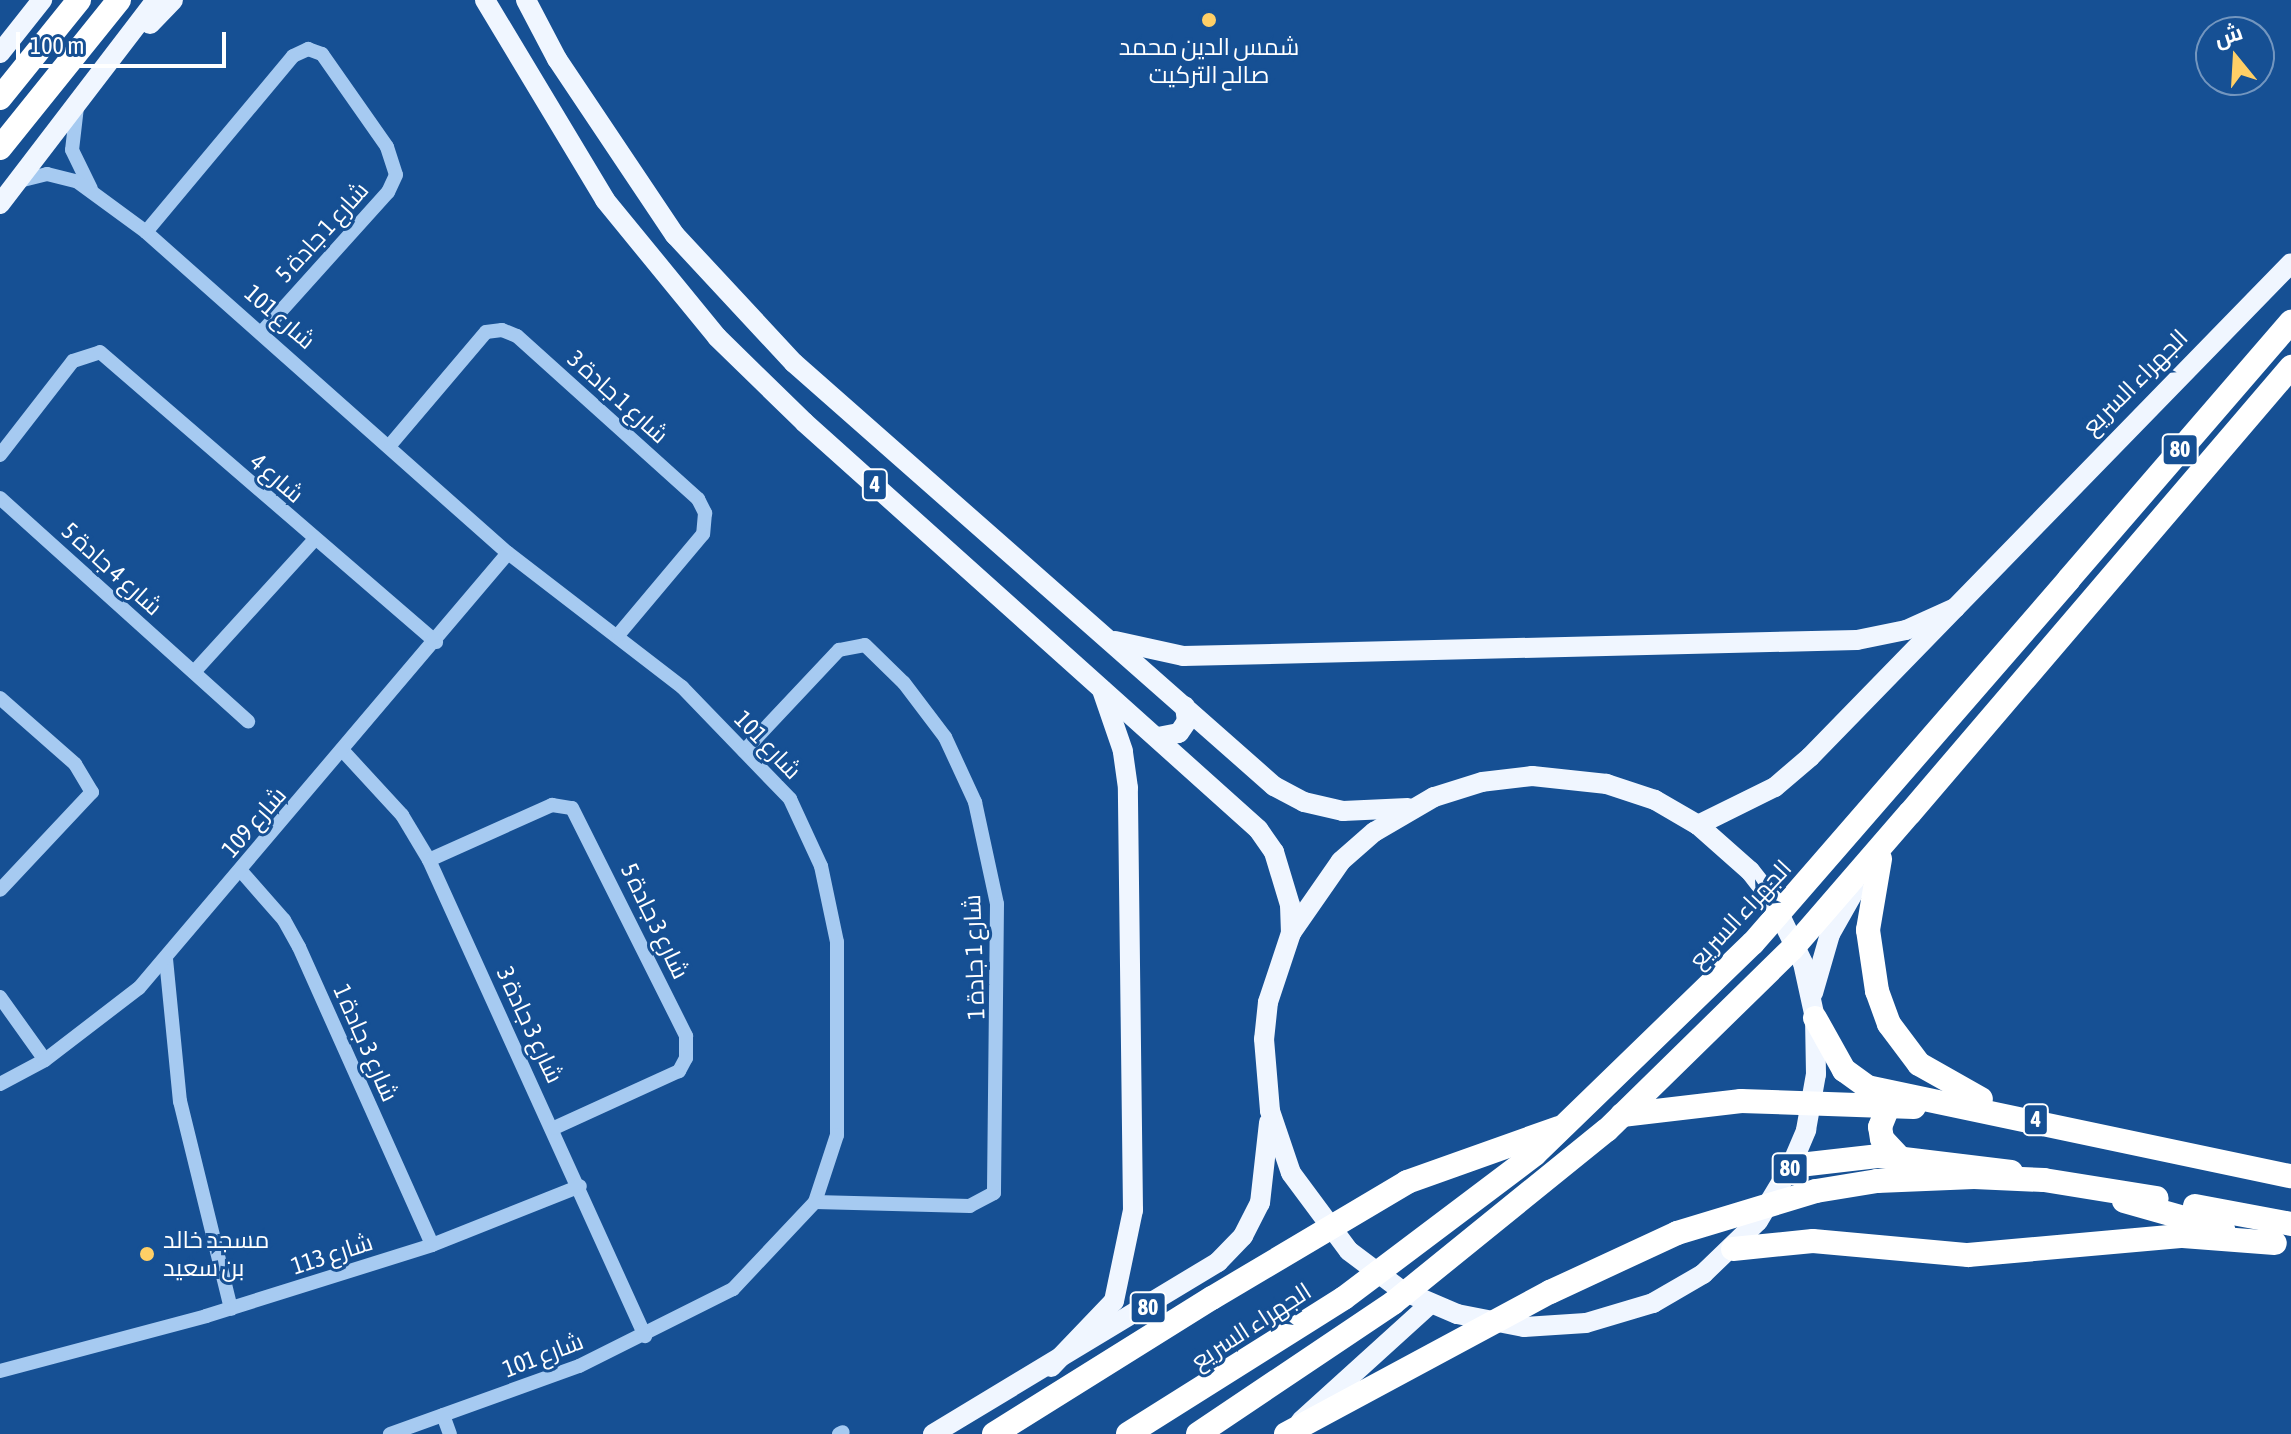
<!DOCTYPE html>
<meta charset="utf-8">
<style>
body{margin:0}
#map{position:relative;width:2291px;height:1434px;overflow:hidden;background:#165094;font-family:"Asap Condensed",Cairo,sans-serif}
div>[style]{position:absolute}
.minor>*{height:14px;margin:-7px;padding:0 7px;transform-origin:7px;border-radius:7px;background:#a6caf1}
.major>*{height:20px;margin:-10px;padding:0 10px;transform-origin:10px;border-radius:10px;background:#f0f6ff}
.highway>*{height:24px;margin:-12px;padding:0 12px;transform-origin:12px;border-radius:12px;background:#fff}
.highway-bridge>*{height:24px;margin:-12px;padding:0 12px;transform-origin:12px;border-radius:12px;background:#fff}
.dots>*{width:22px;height:22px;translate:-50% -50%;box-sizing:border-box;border:4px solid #165094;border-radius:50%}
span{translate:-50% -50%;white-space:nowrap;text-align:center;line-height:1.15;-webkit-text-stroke:6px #165094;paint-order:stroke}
.shield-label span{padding:2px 6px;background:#165094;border:2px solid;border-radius:6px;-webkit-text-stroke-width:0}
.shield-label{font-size:22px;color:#fff;font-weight:700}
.poi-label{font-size:24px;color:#fff}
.left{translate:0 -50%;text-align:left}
.street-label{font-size:24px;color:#fff}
.north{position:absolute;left:2195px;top:16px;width:80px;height:80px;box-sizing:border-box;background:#165094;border:2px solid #7396bf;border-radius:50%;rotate:342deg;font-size:22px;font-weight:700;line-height:32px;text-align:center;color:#fff}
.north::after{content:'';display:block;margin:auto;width:28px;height:36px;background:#ffcf66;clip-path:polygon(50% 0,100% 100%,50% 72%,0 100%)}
.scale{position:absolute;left:16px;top:32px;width:210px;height:36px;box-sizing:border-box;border:4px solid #fff;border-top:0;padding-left:10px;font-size:24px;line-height:28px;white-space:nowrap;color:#fff;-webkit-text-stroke:6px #165094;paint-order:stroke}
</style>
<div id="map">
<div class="minor">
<div style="left:77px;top:107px;width:43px;rotate:96.6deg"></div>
<div style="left:72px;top:150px;width:43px;rotate:64deg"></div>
<div style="left:19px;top:181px;width:29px;rotate:-14deg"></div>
<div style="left:47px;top:174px;width:32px;rotate:14deg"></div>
<div style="left:78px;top:182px;width:84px;rotate:36.3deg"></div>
<div style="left:146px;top:232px;width:484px;rotate:41.6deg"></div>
<div style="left:508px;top:553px;width:220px;rotate:37.6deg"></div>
<div style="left:682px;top:687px;width:156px;rotate:46deg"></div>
<div style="left:790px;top:799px;width:74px;rotate:65.2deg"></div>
<div style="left:821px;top:866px;width:78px;rotate:78.1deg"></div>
<div style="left:837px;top:942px;width:193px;rotate:90deg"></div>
<div style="left:837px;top:1135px;width:71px;rotate:108.2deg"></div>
<div style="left:815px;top:1202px;width:120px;rotate:133.3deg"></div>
<div style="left:733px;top:1289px;width:172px;rotate:153.4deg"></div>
<div style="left:579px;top:1366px;width:201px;rotate:160.2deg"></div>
<div style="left:146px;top:232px;width:229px;rotate:-50.1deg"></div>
<div style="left:293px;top:56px;width:17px;rotate:-25deg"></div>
<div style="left:308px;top:49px;width:15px;rotate:20deg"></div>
<div style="left:322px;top:54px;width:113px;rotate:55deg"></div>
<div style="left:387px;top:147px;width:29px;rotate:72deg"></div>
<div style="left:396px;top:175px;width:19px;rotate:115deg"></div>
<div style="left:388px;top:192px;width:187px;rotate:132deg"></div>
<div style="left:391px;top:444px;width:147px;rotate:-49.7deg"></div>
<div style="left:486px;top:332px;width:16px;rotate:-7deg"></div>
<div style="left:502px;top:330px;width:16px;rotate:22deg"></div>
<div style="left:517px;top:336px;width:244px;rotate:42deg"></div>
<div style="left:698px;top:499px;width:16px;rotate:63deg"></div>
<div style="left:705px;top:513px;width:21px;rotate:95deg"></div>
<div style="left:703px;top:534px;width:131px;rotate:130deg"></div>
<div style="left:0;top:455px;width:119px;rotate:-52.2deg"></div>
<div style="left:73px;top:361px;width:28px;rotate:-18deg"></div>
<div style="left:100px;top:352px;width:444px;rotate:40.8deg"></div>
<div style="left:0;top:498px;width:334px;rotate:42deg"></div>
<div style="left:194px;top:672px;width:178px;rotate:-47.7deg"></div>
<div style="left:0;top:698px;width:100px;rotate:41.3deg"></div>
<div style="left:75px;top:764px;width:33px;rotate:59deg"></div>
<div style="left:92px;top:792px;width:134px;rotate:133.2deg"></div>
<div style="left:744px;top:751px;width:139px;rotate:-46.8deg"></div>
<div style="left:839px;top:650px;width:26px;rotate:-11deg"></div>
<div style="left:865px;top:645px;width:54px;rotate:44.3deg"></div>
<div style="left:904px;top:683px;width:68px;rotate:52.8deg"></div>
<div style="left:945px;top:737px;width:72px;rotate:65.2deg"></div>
<div style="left:975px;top:802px;width:104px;rotate:77.8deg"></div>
<div style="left:997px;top:904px;width:289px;rotate:90.6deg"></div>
<div style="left:994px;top:1193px;width:27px;rotate:152deg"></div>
<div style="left:970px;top:1206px;width:155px;rotate:-178.5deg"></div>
<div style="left:344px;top:752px;width:86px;rotate:47.4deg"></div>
<div style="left:402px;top:815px;width:52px;rotate:59deg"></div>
<div style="left:429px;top:860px;width:523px;rotate:65.59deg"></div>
<div style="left:429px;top:860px;width:135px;rotate:-24.1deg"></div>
<div style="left:552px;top:805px;width:20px;rotate:9deg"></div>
<div style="left:572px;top:808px;width:255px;rotate:63.4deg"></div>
<div style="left:686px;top:1036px;width:22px;rotate:90deg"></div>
<div style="left:686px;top:1058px;width:15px;rotate:118deg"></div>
<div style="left:679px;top:1071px;width:137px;rotate:155.5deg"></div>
<div style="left:241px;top:871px;width:65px;rotate:48.7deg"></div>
<div style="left:284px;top:920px;width:31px;rotate:61deg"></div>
<div style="left:299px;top:947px;width:326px;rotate:65.9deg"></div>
<div style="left:166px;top:959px;width:143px;rotate:84.4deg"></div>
<div style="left:180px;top:1101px;width:214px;rotate:76.2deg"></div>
<div style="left:0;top:997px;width:77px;rotate:54.5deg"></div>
<div style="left:0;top:1084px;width:51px;rotate:-28.1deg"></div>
<div style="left:45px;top:1060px;width:118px;rotate:-37.5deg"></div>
<div style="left:139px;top:988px;width:570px;rotate:-49.69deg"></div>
<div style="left:0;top:1371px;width:213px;rotate:-14.9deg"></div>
<div style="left:206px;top:1316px;width:237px;rotate:-17.4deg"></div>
<div style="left:432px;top:1245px;width:159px;rotate:-21.7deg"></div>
<div style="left:443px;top:1415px;width:20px;rotate:70deg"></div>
<div style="left:839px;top:1434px;width:4px;rotate:-27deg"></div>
</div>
<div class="major">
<div style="left:485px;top:0;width:233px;rotate:59deg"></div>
<div style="left:605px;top:200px;width:177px;rotate:50.7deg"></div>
<div style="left:717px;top:337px;width:122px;rotate:44.3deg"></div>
<div style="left:804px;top:422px;width:610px;rotate:41.88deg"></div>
<div style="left:1258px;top:829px;width:28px;rotate:55deg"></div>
<div style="left:1274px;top:852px;width:55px;rotate:73.2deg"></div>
<div style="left:1290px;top:905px;width:28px;rotate:88deg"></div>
<div style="left:1291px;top:933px;width:73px;rotate:108.4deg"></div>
<div style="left:1268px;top:1002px;width:37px;rotate:96deg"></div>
<div style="left:1264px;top:1039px;width:72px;rotate:85.2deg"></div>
<div style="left:1270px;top:1111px;width:65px;rotate:71.3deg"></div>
<div style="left:1291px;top:1173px;width:97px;rotate:53.4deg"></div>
<div style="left:1349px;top:1251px;width:65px;rotate:36.9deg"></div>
<div style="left:1401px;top:1290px;width:61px;rotate:23.2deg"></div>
<div style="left:1457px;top:1314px;width:68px;rotate:11deg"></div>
<div style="left:1524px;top:1327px;width:62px;rotate:-3.7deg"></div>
<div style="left:1586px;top:1323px;width:70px;rotate:-16.6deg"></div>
<div style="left:1653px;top:1303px;width:58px;rotate:-30.1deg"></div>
<div style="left:1703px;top:1274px;width:76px;rotate:-43.9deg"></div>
<div style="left:1758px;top:1221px;width:64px;rotate:-59deg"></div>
<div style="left:1791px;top:1166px;width:39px;rotate:-67deg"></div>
<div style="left:1806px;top:1130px;width:57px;rotate:-79.9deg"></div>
<div style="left:1816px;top:1074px;width:56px;rotate:-91deg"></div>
<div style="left:1815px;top:1018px;width:56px;rotate:-102.3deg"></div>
<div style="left:1803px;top:963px;width:71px;rotate:-115.8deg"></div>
<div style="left:1772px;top:899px;width:36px;rotate:-128deg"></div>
<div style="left:1750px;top:871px;width:69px;rotate:-138.5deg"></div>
<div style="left:1698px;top:825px;width:50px;rotate:-149.8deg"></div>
<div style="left:1655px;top:800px;width:51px;rotate:-161.6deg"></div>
<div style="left:1607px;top:784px;width:75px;rotate:-173.9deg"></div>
<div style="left:1532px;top:776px;width:50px;rotate:173.2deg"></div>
<div style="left:1482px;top:782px;width:50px;rotate:162.6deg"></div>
<div style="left:1434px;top:797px;width:69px;rotate:149.7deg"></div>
<div style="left:1374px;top:832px;width:44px;rotate:138.7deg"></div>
<div style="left:1341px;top:861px;width:88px;rotate:124.8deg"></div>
<div style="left:526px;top:0;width:67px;rotate:62.3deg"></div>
<div style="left:557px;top:59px;width:212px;rotate:56.2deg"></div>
<div style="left:675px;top:235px;width:175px;rotate:47.1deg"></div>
<div style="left:794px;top:363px;width:640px;rotate:41.39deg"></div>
<div style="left:1274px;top:786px;width:34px;rotate:28deg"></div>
<div style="left:1304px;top:802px;width:40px;rotate:13deg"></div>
<div style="left:1343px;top:811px;width:65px;rotate:-2.6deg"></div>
<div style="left:150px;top:24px;width:33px;rotate:-46deg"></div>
<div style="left:0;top:53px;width:68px;rotate:-51.6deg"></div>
<div style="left:0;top:204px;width:257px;rotate:-52.6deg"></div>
<div style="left:1115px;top:641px;width:70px;rotate:12.4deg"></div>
<div style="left:1183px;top:656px;width:674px;rotate:-1.36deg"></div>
<div style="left:1857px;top:640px;width:50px;rotate:-11.5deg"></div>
<div style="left:1906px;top:630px;width:54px;rotate:-24.2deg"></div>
<div style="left:1158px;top:737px;width:21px;rotate:-11deg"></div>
<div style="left:1179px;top:733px;width:14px;rotate:-56deg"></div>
<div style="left:1187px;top:721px;width:15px;rotate:-98deg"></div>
<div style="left:1698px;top:825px;width:86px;rotate:-26.3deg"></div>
<div style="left:1775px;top:787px;width:46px;rotate:-40.6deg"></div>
<div style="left:1810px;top:757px;width:689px;rotate:-45.76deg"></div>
<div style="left:1813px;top:993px;width:61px;rotate:-73.9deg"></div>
<div style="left:1830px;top:934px;width:51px;rotate:-60.4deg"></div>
<div style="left:1051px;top:1367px;width:91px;rotate:-46.3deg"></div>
<div style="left:1114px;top:1301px;width:93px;rotate:-78.2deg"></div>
<div style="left:1133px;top:1210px;width:422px;rotate:-90.7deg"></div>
<div style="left:1128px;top:788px;width:37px;rotate:-98deg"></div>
<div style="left:1123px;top:751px;width:65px;rotate:-109deg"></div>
<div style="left:1301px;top:1421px;width:174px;rotate:-42.2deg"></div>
<div style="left:933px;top:1434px;width:333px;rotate:-31.1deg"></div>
<div style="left:1218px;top:1262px;width:36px;rotate:-46deg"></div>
<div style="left:1243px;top:1236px;width:37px;rotate:-63deg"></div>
<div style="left:1260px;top:1203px;width:81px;rotate:-83.6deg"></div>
</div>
<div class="highway">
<div style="left:0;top:98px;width:126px;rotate:-51.1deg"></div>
<div style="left:0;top:148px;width:190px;rotate:-51.2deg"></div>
<div style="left:2069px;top:579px;width:340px;rotate:-49.2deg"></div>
<div style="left:1910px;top:813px;width:587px;rotate:-49.49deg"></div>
<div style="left:1880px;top:859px;width:72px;rotate:99.6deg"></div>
<div style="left:1868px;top:930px;width:62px;rotate:81.6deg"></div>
<div style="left:1877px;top:991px;width:35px;rotate:70deg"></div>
<div style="left:1889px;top:1024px;width:50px;rotate:53.1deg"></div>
<div style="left:1919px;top:1064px;width:71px;rotate:29.4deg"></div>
<div style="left:1815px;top:1018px;width:60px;rotate:60.9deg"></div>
<div style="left:1844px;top:1070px;width:29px;rotate:36deg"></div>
<div style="left:1867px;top:1087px;width:433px;rotate:11.9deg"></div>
<div style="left:1898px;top:1156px;width:23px;rotate:-133deg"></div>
<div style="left:1882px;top:1139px;width:12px;rotate:-99deg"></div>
<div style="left:1880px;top:1127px;width:24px;rotate:-68deg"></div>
<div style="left:1889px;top:1105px;width:18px;rotate:-29deg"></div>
<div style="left:1791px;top:1166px;width:89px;rotate:-6.5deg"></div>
<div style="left:1879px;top:1156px;width:133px;rotate:6.9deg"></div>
<div style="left:2124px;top:1201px;width:103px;rotate:15.8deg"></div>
<div style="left:2195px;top:1206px;width:98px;rotate:10.6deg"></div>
<div style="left:1733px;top:1249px;width:80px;rotate:-5.7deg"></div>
<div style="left:1813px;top:1241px;width:156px;rotate:5.2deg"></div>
<div style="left:1968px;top:1255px;width:216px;rotate:-5.1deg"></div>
<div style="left:2183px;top:1236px;width:92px;rotate:4.4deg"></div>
<div style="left:994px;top:1434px;width:257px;rotate:-32deg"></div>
</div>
<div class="highway-bridge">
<div style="left:1622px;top:1115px;width:120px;rotate:-6.7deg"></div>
<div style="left:1741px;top:1101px;width:173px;rotate:2deg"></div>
<div style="left:1212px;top:1298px;width:227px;rotate:-30.7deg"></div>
<div style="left:1407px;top:1182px;width:161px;rotate:-19.6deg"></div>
<div style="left:1128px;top:1434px;width:255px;rotate:-32.2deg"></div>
<div style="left:1344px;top:1298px;width:239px;rotate:-37deg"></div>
<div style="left:1535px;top:1154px;width:303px;rotate:-44.1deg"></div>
<div style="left:1753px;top:943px;width:482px;rotate:-49deg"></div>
<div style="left:1198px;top:1434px;width:235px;rotate:-33.9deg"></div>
<div style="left:1393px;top:1303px;width:275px;rotate:-39deg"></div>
<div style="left:1607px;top:1130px;width:259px;rotate:-44.4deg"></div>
<div style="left:1792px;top:949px;width:180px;rotate:-49.1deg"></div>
<div style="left:1286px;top:1434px;width:300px;rotate:-28.3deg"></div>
<div style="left:1550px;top:1292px;width:140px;rotate:-24.9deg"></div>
<div style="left:1677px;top:1233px;width:145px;rotate:-16.8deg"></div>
<div style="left:1816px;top:1191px;width:62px;rotate:-9.3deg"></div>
<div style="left:1877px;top:1181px;width:97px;rotate:-2.4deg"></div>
<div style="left:1974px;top:1177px;width:70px;rotate:2.5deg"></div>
<div style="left:2044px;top:1180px;width:114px;rotate:9.1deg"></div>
</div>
<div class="dots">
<div style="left:1209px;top:20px;background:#ffcf66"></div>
<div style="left:147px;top:1254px;background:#ffcf66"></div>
</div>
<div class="shield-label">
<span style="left:2180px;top:450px">80</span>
<span style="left:875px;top:485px">4</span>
<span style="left:2036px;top:1120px">4</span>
<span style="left:1790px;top:1169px">80</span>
<span style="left:1148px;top:1308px">80</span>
</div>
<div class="poi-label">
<span style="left:1209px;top:61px">شمس الدين محمد<br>صالح التركيت</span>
<span class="left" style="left:163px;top:1254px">مسجد خالد<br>بن سعيد</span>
</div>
<div class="street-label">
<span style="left:322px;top:232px;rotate:-48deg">شارع 1 جادة 5</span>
<span style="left:280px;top:317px;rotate:41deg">شارع 101</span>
<span style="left:2135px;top:382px;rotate:-45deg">الجهراء السريع</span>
<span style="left:618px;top:397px;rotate:42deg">شارع 1 جادة 3</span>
<span style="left:277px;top:478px;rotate:41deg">شارع 4</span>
<span style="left:112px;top:569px;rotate:42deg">شارع 4 جادة 5</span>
<span style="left:768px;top:745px;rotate:46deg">شارع 101</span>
<span style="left:254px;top:822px;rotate:-49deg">شارع 109</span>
<span style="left:1740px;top:914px;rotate:-47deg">الجهراء السريع</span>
<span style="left:655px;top:921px;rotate:64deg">شارع 3 جادة 5</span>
<span style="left:974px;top:957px;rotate:-92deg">شارع 1 جادة 1</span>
<span style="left:530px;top:1025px;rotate:65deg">شارع 3 جادة 3</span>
<span style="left:366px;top:1043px;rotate:66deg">شارع 3 جادة 1</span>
<span style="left:332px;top:1254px;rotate:-18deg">شارع 113</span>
<span style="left:1251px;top:1326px;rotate:-33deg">الجهراء السريع</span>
<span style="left:543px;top:1355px;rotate:-21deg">شارع 101</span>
</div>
<div class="north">ش</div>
<div class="scale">100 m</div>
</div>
